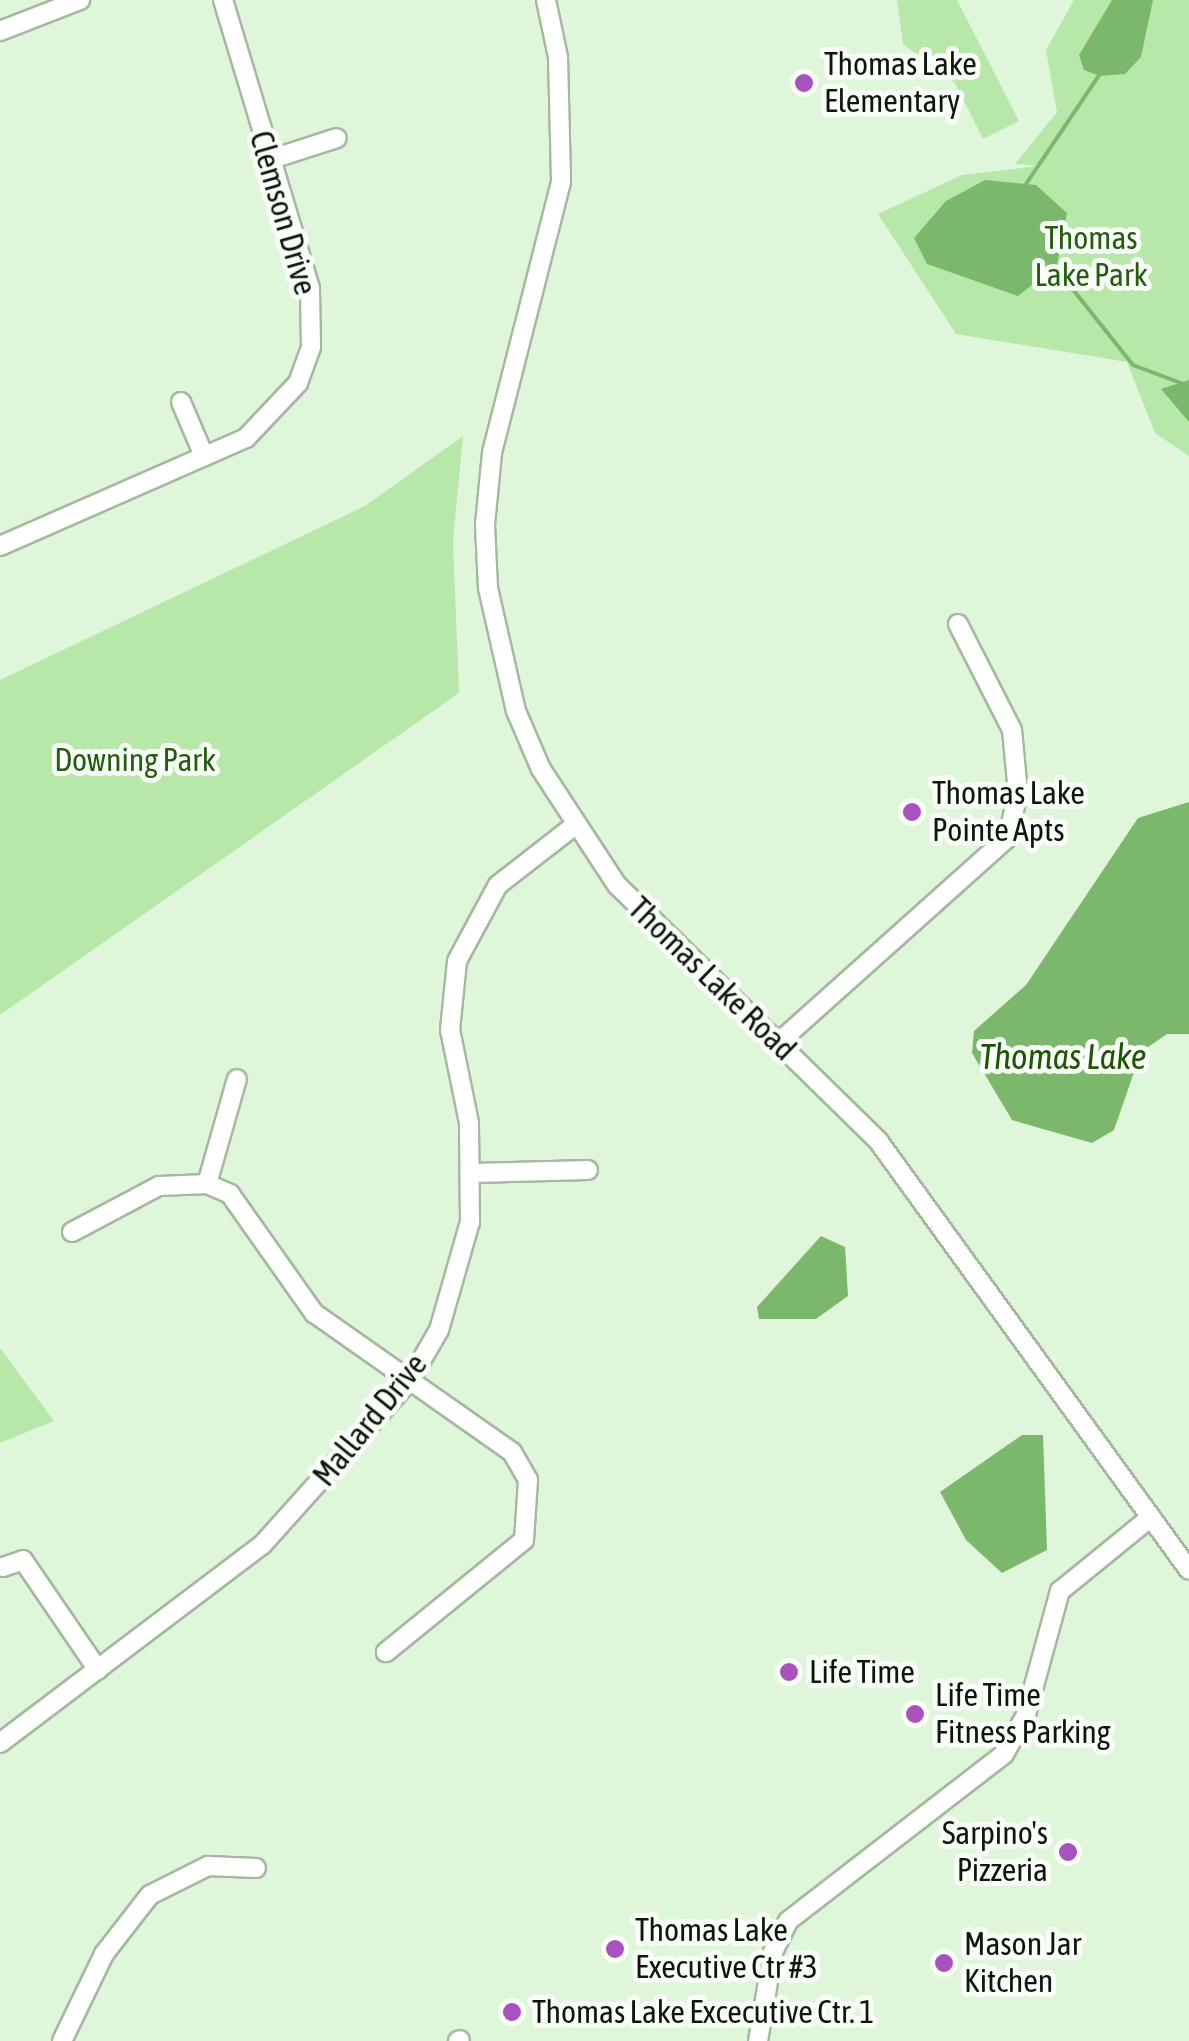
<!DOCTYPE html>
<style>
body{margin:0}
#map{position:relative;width:1189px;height:2041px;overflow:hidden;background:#e0f6da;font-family:"Asap Condensed",sans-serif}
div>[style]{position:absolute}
.green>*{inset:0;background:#b7e8aa}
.water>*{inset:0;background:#7cb86c}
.stream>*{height:4px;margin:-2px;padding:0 2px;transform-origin:2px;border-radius:2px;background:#7cb86c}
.roads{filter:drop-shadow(2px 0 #a4b99f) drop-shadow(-2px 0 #a4b99f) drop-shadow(0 2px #a4b99f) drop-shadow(0 -2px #a4b99f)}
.minor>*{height:18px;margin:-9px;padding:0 9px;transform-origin:9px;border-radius:9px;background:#fff}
.dots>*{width:28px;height:28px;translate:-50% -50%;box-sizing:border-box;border:5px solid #f9fef8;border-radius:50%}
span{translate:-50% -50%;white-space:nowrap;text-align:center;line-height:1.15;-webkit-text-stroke:10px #f9fef8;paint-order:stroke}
.poi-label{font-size:32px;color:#0d150c}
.left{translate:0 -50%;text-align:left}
.right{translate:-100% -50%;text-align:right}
.street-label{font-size:32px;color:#0d150c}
.park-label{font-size:32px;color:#235d10}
.water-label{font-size:35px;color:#1c5605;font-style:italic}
</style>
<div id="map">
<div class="green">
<div style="clip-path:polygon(897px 0,957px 0,1019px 121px,983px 139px,955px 83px,903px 44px)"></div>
<div style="clip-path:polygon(1074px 0,1189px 0,1189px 456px,1155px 433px,1127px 362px,956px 334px,878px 214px,962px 175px,1039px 166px,1015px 164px,1057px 112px,1046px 50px)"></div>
<div style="clip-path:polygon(463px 436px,453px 541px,459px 693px,0 1015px,0 680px,365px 506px)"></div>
<div style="clip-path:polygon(0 1348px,54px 1421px,0 1443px)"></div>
</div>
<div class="water">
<div style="clip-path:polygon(1112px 0,1153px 0,1141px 57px,1125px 74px,1099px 76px,1084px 70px,1079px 55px)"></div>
<div style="clip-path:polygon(985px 180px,1036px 185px,1067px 213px,1057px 265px,1018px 296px,927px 264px,914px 238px,946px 201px)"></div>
<div style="clip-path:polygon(1189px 380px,1189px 422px,1161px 389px)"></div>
<div style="clip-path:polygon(1189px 802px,1189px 1034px,1167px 1034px,1141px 1052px,1114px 1130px,1092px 1143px,1012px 1120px,972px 1053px,974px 1031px,1026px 985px,1138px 818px)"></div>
<div style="clip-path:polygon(821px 1236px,845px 1247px,848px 1296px,816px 1319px,759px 1319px,757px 1307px)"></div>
<div style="clip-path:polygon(1022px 1435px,1043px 1435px,1047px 1550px,1002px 1573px,966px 1540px,940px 1492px)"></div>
</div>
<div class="stream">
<div style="left:1024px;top:187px;width:136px;rotate:-56.1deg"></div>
<div style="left:1055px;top:267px;width:125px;rotate:51.5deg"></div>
<div style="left:1133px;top:365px;width:60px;rotate:20.6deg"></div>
</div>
<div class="roads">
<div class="minor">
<div style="left:546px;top:0;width:58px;rotate:78.1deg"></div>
<div style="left:558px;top:57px;width:125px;rotate:88.6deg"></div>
<div style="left:561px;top:182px;width:280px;rotate:104.3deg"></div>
<div style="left:492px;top:453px;width:72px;rotate:95.6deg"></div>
<div style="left:485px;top:525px;width:63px;rotate:87.3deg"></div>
<div style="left:488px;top:588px;width:126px;rotate:77.2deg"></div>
<div style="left:516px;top:711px;width:63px;rotate:66.7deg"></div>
<div style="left:541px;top:769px;width:139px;rotate:56.8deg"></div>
<div style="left:617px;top:885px;width:367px;rotate:44.4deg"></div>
<div style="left:879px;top:1142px;width:528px;rotate:54.08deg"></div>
<div style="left:0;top:31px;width:86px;rotate:-21.2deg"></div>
<div style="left:269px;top:160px;width:71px;rotate:-17.9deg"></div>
<div style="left:181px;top:402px;width:59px;rotate:66.9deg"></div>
<div style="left:0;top:546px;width:269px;rotate:-23.7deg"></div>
<div style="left:246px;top:438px;width:76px;rotate:-46.6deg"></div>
<div style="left:298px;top:383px;width:38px;rotate:-70deg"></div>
<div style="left:311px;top:347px;width:59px;rotate:-91deg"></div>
<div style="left:310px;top:288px;width:301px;rotate:-106.8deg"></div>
<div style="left:778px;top:1043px;width:309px;rotate:-41.8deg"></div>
<div style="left:1008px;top:837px;width:45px;rotate:-77.2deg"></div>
<div style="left:1018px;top:793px;width:63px;rotate:-95.4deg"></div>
<div style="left:1012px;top:730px;width:119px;rotate:-117deg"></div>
<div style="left:473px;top:1173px;width:115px;rotate:-1.5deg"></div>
<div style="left:207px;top:1184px;width:109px;rotate:-74.1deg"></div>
<div style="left:72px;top:1232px;width:98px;rotate:-27.9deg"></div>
<div style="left:159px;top:1186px;width:48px;rotate:-2.4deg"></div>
<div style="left:207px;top:1184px;width:25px;rotate:23deg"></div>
<div style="left:230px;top:1194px;width:146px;rotate:54.8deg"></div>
<div style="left:314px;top:1313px;width:242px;rotate:35.1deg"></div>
<div style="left:512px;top:1452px;width:32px;rotate:60deg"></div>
<div style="left:528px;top:1480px;width:60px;rotate:93.8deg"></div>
<div style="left:524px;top:1540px;width:178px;rotate:140.9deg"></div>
<div style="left:3px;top:1567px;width:21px;rotate:-19deg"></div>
<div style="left:23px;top:1560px;width:133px;rotate:55.7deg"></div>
<div style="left:0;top:1743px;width:328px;rotate:-37.1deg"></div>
<div style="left:262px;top:1545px;width:222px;rotate:-48.1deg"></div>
<div style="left:410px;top:1380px;width:58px;rotate:-59.9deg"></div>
<div style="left:439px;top:1330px;width:112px;rotate:-74deg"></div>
<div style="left:470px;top:1222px;width:99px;rotate:-90.6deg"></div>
<div style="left:469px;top:1123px;width:95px;rotate:-101.5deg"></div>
<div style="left:450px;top:1030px;width:69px;rotate:-84.2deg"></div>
<div style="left:457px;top:961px;width:86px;rotate:-61.7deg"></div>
<div style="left:498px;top:885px;width:98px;rotate:-37.9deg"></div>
<div style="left:62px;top:2041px;width:97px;rotate:-64.2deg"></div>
<div style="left:104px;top:1954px;width:75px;rotate:-52.1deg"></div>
<div style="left:150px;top:1895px;width:65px;rotate:-26.6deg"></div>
<div style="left:208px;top:1866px;width:48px;rotate:2.4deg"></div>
<div style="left:458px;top:2041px;width:2px;rotate:-27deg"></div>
<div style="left:758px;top:2041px;width:90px;rotate:-80.4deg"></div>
<div style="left:773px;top:1952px;width:34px;rotate:-64deg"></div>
<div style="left:788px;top:1921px;width:273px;rotate:-37.7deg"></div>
<div style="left:1004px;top:1754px;width:45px;rotate:-60.6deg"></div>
<div style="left:1026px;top:1715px;width:129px;rotate:-74.7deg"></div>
<div style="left:1060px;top:1591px;width:117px;rotate:-39.1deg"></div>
</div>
</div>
<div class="dots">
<div style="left:804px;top:83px;background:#a951be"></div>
<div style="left:912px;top:812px;background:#a951be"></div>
<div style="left:789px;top:1672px;background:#a951be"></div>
<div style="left:915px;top:1714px;background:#a951be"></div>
<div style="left:1068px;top:1852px;background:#a951be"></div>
<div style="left:615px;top:1949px;background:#a951be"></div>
<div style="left:944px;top:1963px;background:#a951be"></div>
<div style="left:512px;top:2012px;background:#a951be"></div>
</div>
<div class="poi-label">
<span class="left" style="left:824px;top:83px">Thomas Lake<br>Elementary</span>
<span class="left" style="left:932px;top:812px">Thomas Lake<br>Pointe Apts</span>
<span class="left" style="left:809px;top:1672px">Life Time</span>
<span class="left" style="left:935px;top:1714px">Life Time<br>Fitness Parking</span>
<span class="right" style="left:1048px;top:1852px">Sarpino's<br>Pizzeria</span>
<span class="left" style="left:635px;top:1949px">Thomas Lake<br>Executive Ctr #3</span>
<span class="left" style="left:964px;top:1963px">Mason Jar<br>Kitchen</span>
<span class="left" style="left:532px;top:2012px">Thomas Lake Excecutive Ctr. 1</span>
</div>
<div class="street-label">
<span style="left:283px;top:213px;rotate:74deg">Clemson Drive</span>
<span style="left:712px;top:979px;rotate:44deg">Thomas Lake Road</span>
<span style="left:370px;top:1420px;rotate:-51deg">Mallard Drive</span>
</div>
<div class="park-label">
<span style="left:1091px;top:257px">Thomas<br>Lake Park</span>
<span style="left:135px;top:760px">Downing Park</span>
</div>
<div class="water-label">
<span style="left:1063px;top:1056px">Thomas Lake</span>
</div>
</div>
